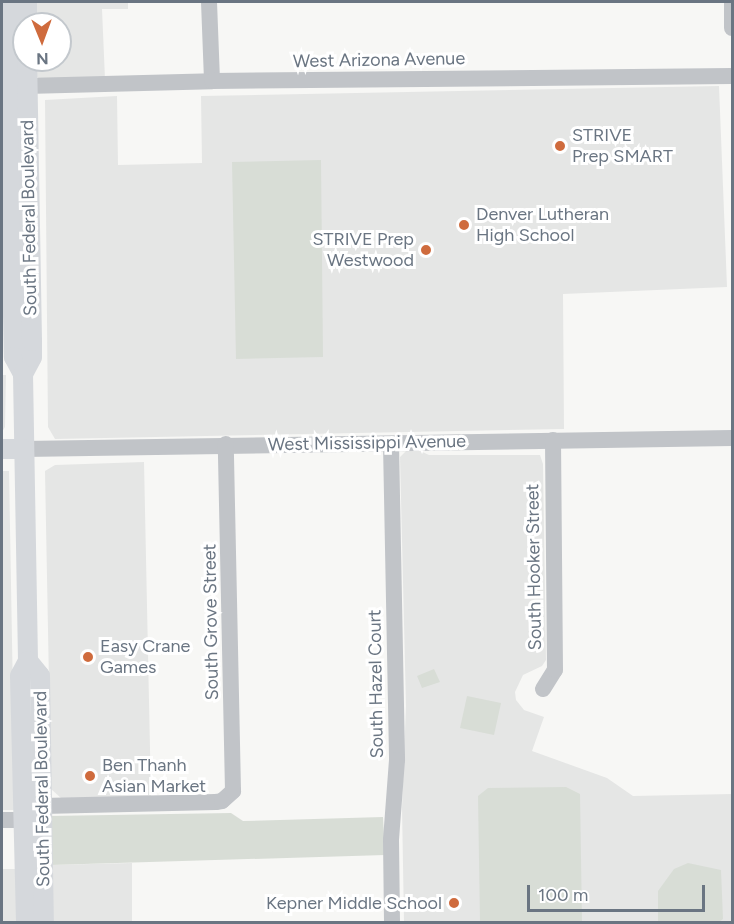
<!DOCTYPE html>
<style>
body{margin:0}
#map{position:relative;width:734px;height:924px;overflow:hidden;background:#f7f7f5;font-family:Figtree,sans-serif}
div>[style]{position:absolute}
.built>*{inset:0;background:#e5e6e5}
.green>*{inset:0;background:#d8ddd6}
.minor>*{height:16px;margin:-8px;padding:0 8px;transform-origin:8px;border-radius:8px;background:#c1c4c8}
.major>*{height:20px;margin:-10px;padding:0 10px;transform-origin:10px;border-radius:10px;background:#d5d8dc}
.dots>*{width:16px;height:16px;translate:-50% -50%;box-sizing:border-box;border:3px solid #fff;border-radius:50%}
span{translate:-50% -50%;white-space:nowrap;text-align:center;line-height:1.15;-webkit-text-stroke:6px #fff;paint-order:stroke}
.street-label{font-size:18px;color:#6a7582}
.poi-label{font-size:18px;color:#6a7582}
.left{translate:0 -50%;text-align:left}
.right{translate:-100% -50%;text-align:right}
.frame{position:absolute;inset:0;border:3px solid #6a7582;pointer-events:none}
.north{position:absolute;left:12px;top:12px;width:60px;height:60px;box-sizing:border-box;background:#fff;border:2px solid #c3c8cd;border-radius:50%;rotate:179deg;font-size:16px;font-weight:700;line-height:24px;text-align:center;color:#6a7582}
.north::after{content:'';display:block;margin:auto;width:21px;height:27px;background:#cf6b3d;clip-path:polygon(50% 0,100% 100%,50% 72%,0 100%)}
.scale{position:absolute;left:527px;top:885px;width:178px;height:27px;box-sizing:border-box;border:3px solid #6a7582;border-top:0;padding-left:8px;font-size:18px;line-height:21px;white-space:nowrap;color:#6a7582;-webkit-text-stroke:4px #fff;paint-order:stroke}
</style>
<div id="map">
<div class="built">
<div style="clip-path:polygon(34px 2px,128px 2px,128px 9px,102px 9px,105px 79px,41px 80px,35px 75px,35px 60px,60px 60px,60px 24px,34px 24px)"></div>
<div style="clip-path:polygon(719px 86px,727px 287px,563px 294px,564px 429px,55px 439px,48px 427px,45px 100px,117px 96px,118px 165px,202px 163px,201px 96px)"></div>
<div style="clip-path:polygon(2px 375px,6px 375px,5px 427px,2px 432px)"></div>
<div style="clip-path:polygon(418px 450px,429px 455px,540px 455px,543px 464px,546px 660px,542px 666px,523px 675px,515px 692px,516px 700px,524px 710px,544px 717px,532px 751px,607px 778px,633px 796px,732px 794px,732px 922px,404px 922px,402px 808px,406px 706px,400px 457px,406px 451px)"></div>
<div style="clip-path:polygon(144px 462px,151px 797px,61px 798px,51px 789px,45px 471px,55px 465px)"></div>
<div style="clip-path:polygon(2px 471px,9px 471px,15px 810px,2px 810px)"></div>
<div style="clip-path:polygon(132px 863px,132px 922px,52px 922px,51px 865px)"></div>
<div style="clip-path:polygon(2px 869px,18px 869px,19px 922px,2px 922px)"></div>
</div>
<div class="green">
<div style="clip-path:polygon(321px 160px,323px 357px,236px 359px,232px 162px)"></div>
<div style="clip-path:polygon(434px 669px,440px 682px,422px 688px,417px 676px)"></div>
<div style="clip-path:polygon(467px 696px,501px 703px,494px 735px,460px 728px)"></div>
<div style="clip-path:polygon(566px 787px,580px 794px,582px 922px,480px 922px,478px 796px,488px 788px)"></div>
<div style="clip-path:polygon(231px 813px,243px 821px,383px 817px,385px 855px,51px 865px,49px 816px)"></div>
<div style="clip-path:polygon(688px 863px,721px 870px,723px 919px,719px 922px,658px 922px,658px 891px,674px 869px)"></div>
</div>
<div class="minor">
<div style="left:209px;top:2px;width:79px;rotate:87.8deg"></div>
<div style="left:732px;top:2px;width:26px;rotate:90deg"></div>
<div style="left:26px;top:86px;width:186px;rotate:-1.5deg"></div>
<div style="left:212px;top:81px;width:520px;rotate:-0.55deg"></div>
<div style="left:391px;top:444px;width:316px;rotate:88.9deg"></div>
<div style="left:397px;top:760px;width:80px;rotate:94.3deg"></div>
<div style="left:391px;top:840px;width:82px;rotate:89.3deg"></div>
<div style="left:23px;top:449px;width:709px;rotate:-0.89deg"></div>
<div style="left:543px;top:689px;width:22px;rotate:-58deg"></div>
<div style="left:555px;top:670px;width:230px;rotate:-90.5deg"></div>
<div style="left:42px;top:806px;width:174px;rotate:-1.3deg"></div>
<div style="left:216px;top:802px;width:6px;rotate:-9deg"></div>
<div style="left:222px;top:801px;width:15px;rotate:-42deg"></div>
<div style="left:233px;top:791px;width:347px;rotate:-91.2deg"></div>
<div style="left:2px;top:820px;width:22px"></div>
</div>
<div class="major">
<div style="left:7px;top:2px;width:355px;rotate:88.9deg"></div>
<div style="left:14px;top:357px;width:19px;rotate:62deg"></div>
<div style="left:23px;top:374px;width:287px;rotate:89deg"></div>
<div style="left:28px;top:661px;width:17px;rotate:118deg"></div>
<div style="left:20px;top:676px;width:246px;rotate:88.6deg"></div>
<div style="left:27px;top:2px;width:22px;rotate:90deg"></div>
<div style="left:23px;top:374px;width:19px;rotate:-62deg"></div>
<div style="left:32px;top:357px;width:16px;rotate:-90deg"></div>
<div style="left:32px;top:341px;width:281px;rotate:-91deg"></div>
<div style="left:2px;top:449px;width:21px"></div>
<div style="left:28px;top:661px;width:19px;rotate:51deg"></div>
<div style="left:40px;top:676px;width:246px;rotate:89.1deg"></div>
</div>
<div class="dots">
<div style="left:560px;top:146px;background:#cf6b3d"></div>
<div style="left:464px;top:225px;background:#cf6b3d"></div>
<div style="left:426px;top:250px;background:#cf6b3d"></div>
<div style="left:88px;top:657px;background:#cf6b3d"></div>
<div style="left:90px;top:776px;background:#cf6b3d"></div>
<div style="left:454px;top:903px;background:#cf6b3d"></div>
</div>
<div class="street-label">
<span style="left:379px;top:60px;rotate:-1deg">West Arizona Avenue</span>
<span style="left:29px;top:218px;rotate:-91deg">South Federal Boulevard</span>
<span style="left:367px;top:443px;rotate:-1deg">West Mississippi Avenue</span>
<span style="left:534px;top:567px;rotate:-91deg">South Hooker Street</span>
<span style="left:211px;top:622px;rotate:-91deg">South Grove Street</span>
<span style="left:376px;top:684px;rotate:-91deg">South Hazel Court</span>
<span style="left:42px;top:789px;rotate:-91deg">South Federal Boulevard</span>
</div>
<div class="poi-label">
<span class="left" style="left:572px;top:146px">STRIVE<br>Prep SMART</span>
<span class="left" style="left:476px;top:225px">Denver Lutheran<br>High School</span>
<span class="right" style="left:414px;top:250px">STRIVE Prep<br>Westwood</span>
<span class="left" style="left:100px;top:657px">Easy Crane<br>Games</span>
<span class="left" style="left:102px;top:776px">Ben Thanh<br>Asian Market</span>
<span class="right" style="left:442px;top:903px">Kepner Middle School</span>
</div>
<div class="frame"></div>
<div class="north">N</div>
<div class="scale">100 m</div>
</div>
